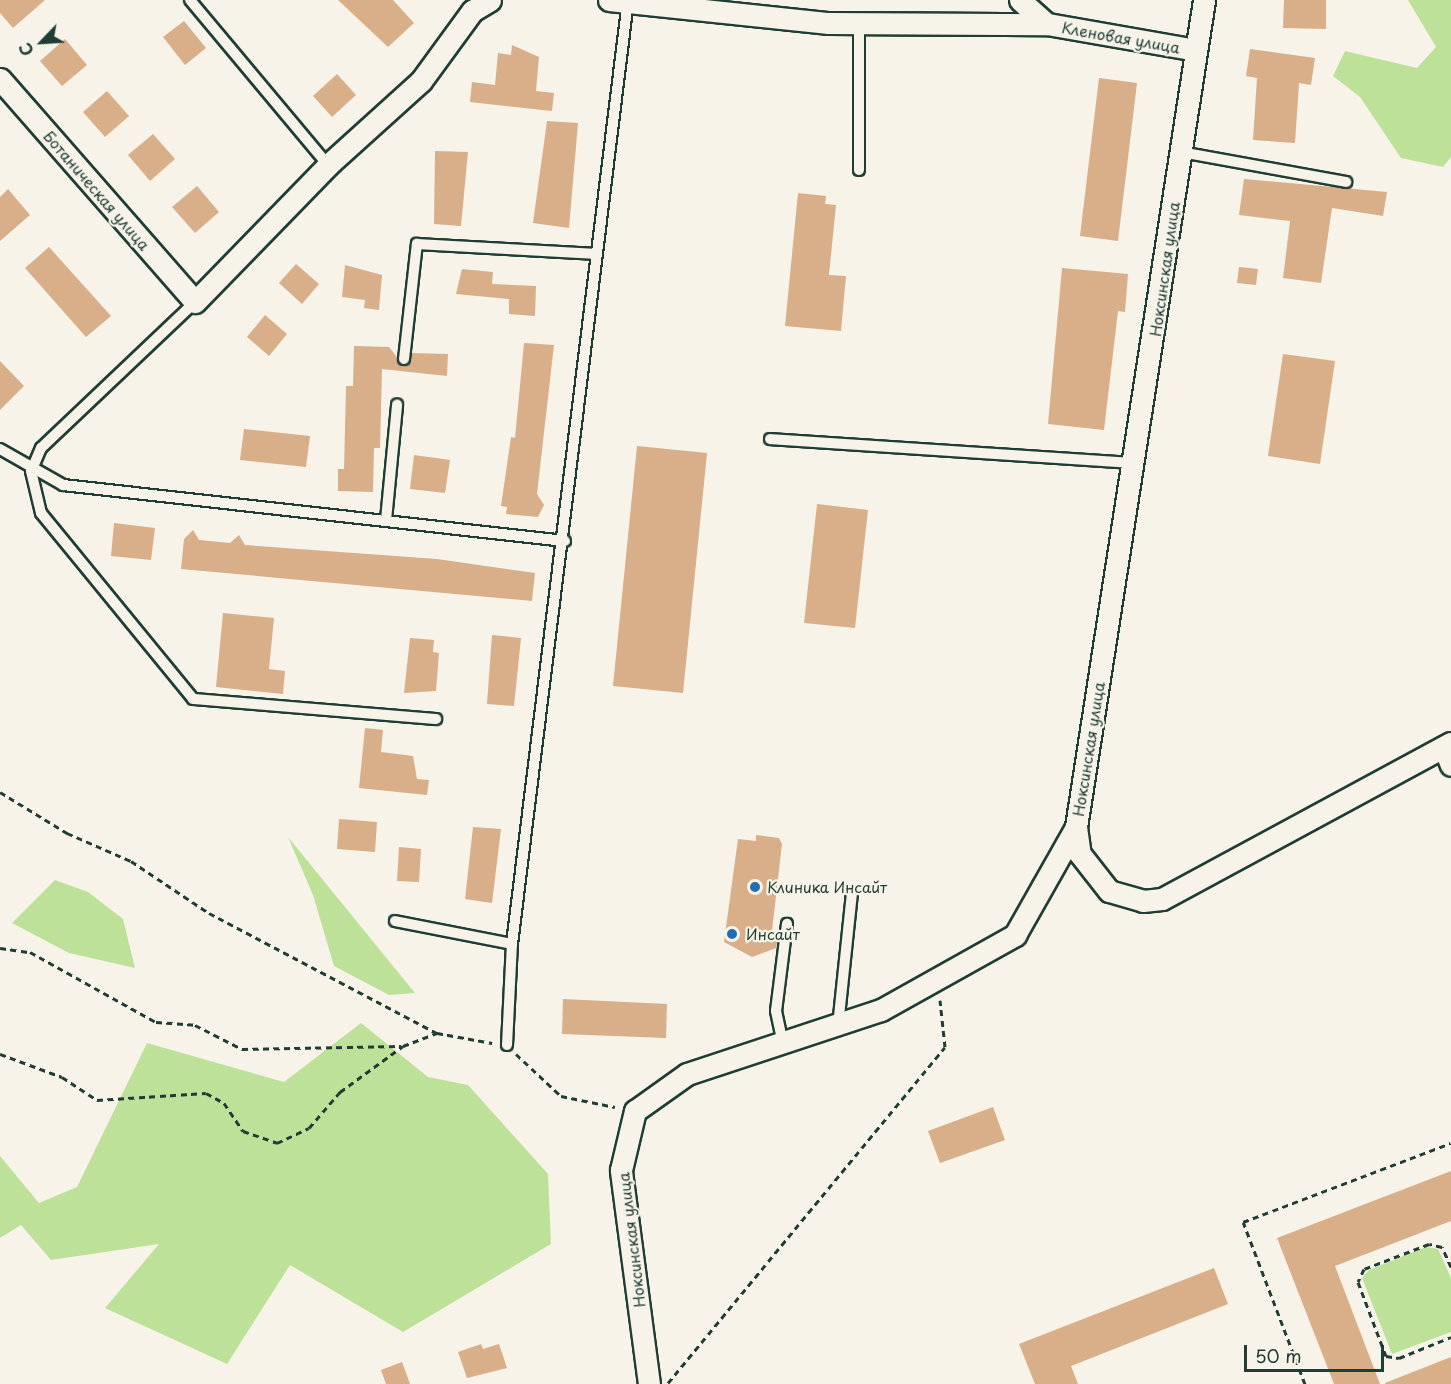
<!DOCTYPE html>
<meta charset="utf-8">
<style>
body{margin:0}
#map{position:relative;width:1451px;height:1384px;overflow:hidden;background:#f7f3e8;font-family:"Playpen Sans",sans-serif}
div>[style]{position:absolute}
.green>*{inset:0;background:#bee19a}
.building>*{inset:0;background:#d8af89}
.path>*{height:3px;margin-top:-1.5px;transform-origin:0;background:repeating-linear-gradient(90deg,#1f3d34 0 6px,transparent 0 10.5px)}
.roads{filter:drop-shadow(2px 0 #1f3d34) drop-shadow(-2px 0 #1f3d34) drop-shadow(0 2px #1f3d34) drop-shadow(0 -2px #1f3d34)}
.service>*{height:10px;margin:-5px;padding:0 5px;transform-origin:5px;border-radius:5px;background:#f7f3e8}
.minor>*{height:21px;margin:-10.5px;padding:0 10.5px;transform-origin:10.5px;border-radius:10.5px;background:#f7f3e8}
.dots>*{width:16px;height:16px;translate:-50% -50%;box-sizing:border-box;border:3px solid #f7f3e8;border-radius:50%}
span{translate:-50% -50%;white-space:nowrap;text-align:center;line-height:1.15;-webkit-text-stroke:4.5px #f7f3e8;paint-order:stroke}
.street-label{font-size:15px;color:#1f3d34}
.poi-label{font-size:15px;color:#1f3d34}
.left{translate:0 -50%;text-align:left}
.north{position:absolute;left:12px;top:12px;width:60px;height:60px;-webkit-text-stroke:4px #f7f3e8;paint-order:stroke;rotate:245deg;font-size:16px;font-weight:700;line-height:24px;text-align:center;color:#1f3d34}
.north::after{content:'';display:block;margin:auto;width:21px;height:27px;background:#1f3d34;clip-path:polygon(50% 0,100% 100%,50% 72%,0 100%)}
.scale{position:absolute;left:1244px;top:1345px;width:140px;height:27px;box-sizing:border-box;border:3px solid #1f3d34;border-top:0;padding-left:8px;font-size:18px;line-height:21px;white-space:nowrap;color:#1f3d34;-webkit-text-stroke:4px #f7f3e8;paint-order:stroke}
</style>
<div id="map">
<div class="green">
<div style="clip-path:polygon(1408px 0,1451px 0,1451px 157px,1443px 167px,1401px 158px,1360px 97px,1333px 76px,1345px 51px,1417px 68px,1436px 47px)"></div>
<div style="clip-path:polygon(288px 837px,415px 993px,389px 995px,334px 966px,313px 895px)"></div>
<div style="clip-path:polygon(55px 880px,88px 892px,123px 919px,135px 968px,69px 953px,12px 923px)"></div>
<div style="clip-path:polygon(361px 1023px,428px 1077px,468px 1085px,548px 1174px,551px 1244px,403px 1332px,290px 1265px,227px 1364px,105px 1308px,159px 1244px,51px 1260px,21px 1225px,0 1238px,0 1156px,39px 1203px,77px 1187px,147px 1043px,284px 1082px)"></div>
<div style="clip-path:polygon(1426px 1247px,1438px 1249px,1451px 1278px,1451px 1332px,1392px 1354px,1362px 1278px,1369px 1270px)"></div>
</div>
<div class="building">
<div style="clip-path:polygon(0 0,45px 0,13px 28px,0 13px)"></div>
<div style="clip-path:polygon(338px 0,393px 0,414px 23px,388px 47px)"></div>
<div style="clip-path:polygon(1284px 0,1326px 0,1326px 29px,1283px 28px)"></div>
<div style="clip-path:polygon(184px 21px,206px 48px,185px 65px,163px 37px)"></div>
<div style="clip-path:polygon(65px 39px,87px 65px,62px 86px,40px 61px)"></div>
<div style="clip-path:polygon(512px 45px,539px 57px,536px 91px,554px 93px,552px 111px,470px 102px,472px 82px,495px 85px,498px 53px,511px 55px)"></div>
<div style="clip-path:polygon(1250px 49px,1315px 58px,1311px 85px,1299px 83px,1295px 143px,1253px 140px,1257px 78px,1246px 76px)"></div>
<div style="clip-path:polygon(337px 74px,356px 95px,332px 117px,313px 96px)"></div>
<div style="clip-path:polygon(1099px 78px,1137px 83px,1118px 241px,1080px 236px)"></div>
<div style="clip-path:polygon(107px 91px,129px 116px,105px 137px,83px 112px)"></div>
<div style="clip-path:polygon(547px 121px,578px 123px,569px 228px,533px 223px)"></div>
<div style="clip-path:polygon(153px 134px,175px 159px,150px 181px,128px 155px)"></div>
<div style="clip-path:polygon(435px 151px,468px 152px,461px 226px,434px 224px)"></div>
<div style="clip-path:polygon(1244px 179px,1387px 192px,1383px 216px,1332px 208px,1321px 283px,1283px 278px,1290px 221px,1239px 215px)"></div>
<div style="clip-path:polygon(197px 186px,219px 212px,195px 233px,172px 207px)"></div>
<div style="clip-path:polygon(8px 189px,30px 215px,0 241px,0 197px)"></div>
<div style="clip-path:polygon(798px 193px,826px 196px,825px 204px,836px 205px,829px 275px,846px 276px,841px 331px,785px 326px)"></div>
<div style="clip-path:polygon(49px 247px,111px 316px,86px 337px,25px 268px)"></div>
<div style="clip-path:polygon(296px 264px,319px 284px,302px 304px,279px 283px)"></div>
<div style="clip-path:polygon(345px 265px,382px 275px,379px 310px,364px 308px,365px 300px,342px 297px)"></div>
<div style="clip-path:polygon(1239px 267px,1258px 269px,1256px 285px,1237px 283px)"></div>
<div style="clip-path:polygon(1062px 268px,1128px 274px,1125px 312px,1118px 311px,1104px 430px,1048px 424px)"></div>
<div style="clip-path:polygon(462px 269px,493px 272px,492px 284px,536px 286px,535px 316px,509px 314px,509px 299px,456px 294px)"></div>
<div style="clip-path:polygon(265px 315px,287px 334px,269px 356px,247px 337px)"></div>
<div style="clip-path:polygon(524px 343px,554px 345px,537px 494px,544px 505px,538px 517px,506px 514px,507px 507px,501px 506px,511px 437px,515px 438px)"></div>
<div style="clip-path:polygon(354px 346px,389px 347px,404px 366px,412px 353px,448px 354px,447px 376px,382px 369px,380px 448px,374px 448px,373px 492px,338px 491px,338px 469px,344px 469px,346px 386px,353px 386px)"></div>
<div style="clip-path:polygon(1283px 354px,1335px 361px,1320px 464px,1268px 456px)"></div>
<div style="clip-path:polygon(0 361px,24px 386px,0 410px)"></div>
<div style="clip-path:polygon(244px 429px,310px 436px,306px 467px,240px 460px)"></div>
<div style="clip-path:polygon(637px 446px,707px 453px,683px 693px,613px 686px)"></div>
<div style="clip-path:polygon(414px 455px,450px 460px,445px 493px,410px 489px)"></div>
<div style="clip-path:polygon(817px 504px,868px 510px,855px 628px,804px 623px)"></div>
<div style="clip-path:polygon(114px 523px,155px 528px,151px 560px,111px 556px)"></div>
<div style="clip-path:polygon(193px 530px,199px 540px,230px 543px,239px 535px,245px 545px,437px 559px,535px 573px,532px 601px,181px 569px,184px 539px)"></div>
<div style="clip-path:polygon(223px 613px,274px 618px,269px 669px,285px 671px,283px 694px,216px 687px)"></div>
<div style="clip-path:polygon(492px 635px,521px 638px,514px 706px,487px 704px)"></div>
<div style="clip-path:polygon(410px 638px,434px 640px,433px 652px,439px 653px,436px 691px,404px 693px)"></div>
<div style="clip-path:polygon(365px 728px,383px 730px,381px 752px,413px 756px,417px 779px,429px 780px,427px 795px,359px 788px)"></div>
<div style="clip-path:polygon(339px 819px,377px 822px,375px 852px,337px 849px)"></div>
<div style="clip-path:polygon(473px 827px,501px 829px,492px 903px,465px 899px)"></div>
<div style="clip-path:polygon(756px 835px,779px 838px,782px 844px,772px 931px,779px 931px,776px 948px,752px 957px,724px 942px,738px 839px,756px 841px)"></div>
<div style="clip-path:polygon(399px 847px,421px 849px,419px 882px,397px 881px)"></div>
<div style="clip-path:polygon(563px 999px,667px 1004px,666px 1038px,562px 1034px)"></div>
<div style="clip-path:polygon(993px 1107px,1005px 1140px,940px 1163px,928px 1131px)"></div>
<div style="clip-path:polygon(1451px 1171px,1451px 1221px,1335px 1266px,1380px 1384px,1334px 1384px,1277px 1238px)"></div>
<div style="clip-path:polygon(1214px 1268px,1228px 1304px,1071px 1366px,1078px 1384px,1035px 1384px,1019px 1344px)"></div>
<div style="clip-path:polygon(481px 1344px,483px 1349px,499px 1344px,507px 1368px,467px 1378px,458px 1352px)"></div>
<div style="clip-path:polygon(1451px 1357px,1451px 1384px,1385px 1384px,1385px 1383px)"></div>
<div style="clip-path:polygon(402px 1362px,410px 1384px,386px 1384px,381px 1370px)"></div>
</div>
<div class="path">
<div style="left:0;top:792px;width:79px;rotate:31.5deg"></div>
<div style="left:67px;top:833px;width:70px;rotate:23.6deg"></div>
<div style="left:131px;top:861px;width:94px;rotate:33.7deg"></div>
<div style="left:209px;top:913px;width:258px;rotate:27.8deg"></div>
<div style="left:437px;top:1033px;width:56px;rotate:10.3deg"></div>
<div style="left:0;top:948px;width:30px;rotate:8deg"></div>
<div style="left:30px;top:952px;width:144px;rotate:29.1deg"></div>
<div style="left:156px;top:1022px;width:39px;rotate:4deg"></div>
<div style="left:195px;top:1025px;width:53px;rotate:27.1deg"></div>
<div style="left:242px;top:1049px;width:159px;rotate:-1.1deg"></div>
<div style="left:0;top:1054px;width:66px;rotate:20.4deg"></div>
<div style="left:62px;top:1077px;width:42px;rotate:33.3deg"></div>
<div style="left:97px;top:1100px;width:109px;rotate:-3.7deg"></div>
<div style="left:206px;top:1093px;width:21px;rotate:29deg"></div>
<div style="left:224px;top:1103px;width:34px;rotate:56deg"></div>
<div style="left:243px;top:1131px;width:36px;rotate:19deg"></div>
<div style="left:277px;top:1143px;width:35px;rotate:-25deg"></div>
<div style="left:309px;top:1128px;width:48px;rotate:-49.3deg"></div>
<div style="left:340px;top:1092px;width:78px;rotate:-36.1deg"></div>
<div style="left:403px;top:1046px;width:36px;rotate:-21deg"></div>
<div style="left:516px;top:1054px;width:62px;rotate:43deg"></div>
<div style="left:561px;top:1096px;width:55px;rotate:11.5deg"></div>
<div style="left:1451px;top:1267px;width:22px;rotate:-114deg"></div>
<div style="left:1442px;top:1247px;width:13px;rotate:-167deg"></div>
<div style="left:1429px;top:1244px;width:70px;rotate:159deg"></div>
<div style="left:1364px;top:1269px;width:14px;rotate:115deg"></div>
<div style="left:1358px;top:1282px;width:79px;rotate:69.3deg"></div>
<div style="left:1386px;top:1356px;width:13px;rotate:9deg"></div>
<div style="left:1399px;top:1358px;width:56px;rotate:-22deg"></div>
<div style="left:668px;top:1383px;width:435px;rotate:-50.5deg"></div>
<div style="left:945px;top:1047px;width:47px;rotate:-96.1deg"></div>
<div style="left:1305px;top:1384px;width:173px;rotate:-110.9deg"></div>
<div style="left:1243px;top:1222px;width:222px;rotate:-20.8deg"></div>
</div>
<div class="roads">
<div class="service">
<div style="left:190px;top:0;width:215px;rotate:50.1deg"></div>
<div style="left:1181px;top:152px;width:168px;rotate:10.3deg"></div>
<div style="left:859px;top:170px;width:147px;rotate:-90deg"></div>
<div style="left:195px;top:302px;width:212px;rotate:136.5deg"></div>
<div style="left:41px;top:448px;width:25px;rotate:113deg"></div>
<div style="left:31px;top:471px;width:43px;rotate:76.6deg"></div>
<div style="left:41px;top:513px;width:240px;rotate:50.7deg"></div>
<div style="left:193px;top:699px;width:244px;rotate:4.7deg"></div>
<div style="left:404px;top:359px;width:116px;rotate:-83.6deg"></div>
<div style="left:417px;top:244px;width:180px;rotate:3.2deg"></div>
<div style="left:770px;top:439px;width:366px;rotate:3.8deg"></div>
<div style="left:0;top:449px;width:73px;rotate:29.7deg"></div>
<div style="left:63px;top:485px;width:505px;rotate:6.37deg"></div>
<div style="left:386px;top:520px;width:116px;rotate:-84.5deg"></div>
<div style="left:395px;top:921px;width:119px;rotate:11.1deg"></div>
<div style="left:838px;top:1026px;width:135px;rotate:-84deg"></div>
<div style="left:783px;top:1044px;width:34px;rotate:-102deg"></div>
<div style="left:776px;top:1011px;width:88px;rotate:-82.8deg"></div>
<div style="left:507px;top:1045px;width:101px;rotate:-87.2deg"></div>
<div style="left:512px;top:944px;width:951px;rotate:-82.99deg"></div>
</div>
<div class="minor">
<div style="left:609px;top:0;width:221px;rotate:6deg"></div>
<div style="left:829px;top:23px;width:218px;rotate:0.3deg"></div>
<div style="left:1020px;top:0;width:36px;rotate:42deg"></div>
<div style="left:1047px;top:24px;width:151px;rotate:9.9deg"></div>
<div style="left:0;top:79px;width:296px;rotate:48.8deg"></div>
<div style="left:195px;top:302px;width:191px;rotate:-45.8deg"></div>
<div style="left:328px;top:165px;width:125px;rotate:-42.1deg"></div>
<div style="left:421px;top:81px;width:87px;rotate:-53.9deg"></div>
<div style="left:472px;top:11px;width:21px;rotate:-31deg"></div>
<div style="left:1444px;top:747px;width:19px;rotate:69deg"></div>
<div style="left:1076px;top:827px;width:27px;rotate:82deg"></div>
<div style="left:1080px;top:854px;width:47px;rotate:51.9deg"></div>
<div style="left:1109px;top:891px;width:35px;rotate:16deg"></div>
<div style="left:1143px;top:901px;width:19px;rotate:-6deg"></div>
<div style="left:1162px;top:899px;width:328px;rotate:-28.4deg"></div>
<div style="left:649px;top:1384px;width:216px;rotate:-97.5deg"></div>
<div style="left:621px;top:1170px;width:61px;rotate:-76.7deg"></div>
<div style="left:635px;top:1111px;width:64px;rotate:-35.4deg"></div>
<div style="left:687px;top:1074px;width:204px;rotate:-18.3deg"></div>
<div style="left:881px;top:1010px;width:154px;rotate:-29.2deg"></div>
<div style="left:1015px;top:935px;width:124px;rotate:-60.5deg"></div>
<div style="left:1076px;top:827px;width:837px;rotate:-81.2deg"></div>
</div>
</div>
<div class="dots">
<div style="left:755px;top:887px;background:#1f6fb2"></div>
<div style="left:732px;top:934px;background:#1f6fb2"></div>
</div>
<div class="street-label">
<span style="left:1121px;top:37px;rotate:10deg">Кленовая улица</span>
<span style="left:97px;top:190px;rotate:49deg">Ботаническая улица</span>
<span style="left:1164px;top:269px;rotate:-82deg">Ноксинская улица</span>
<span style="left:1088px;top:749px;rotate:-81deg">Ноксинская улица</span>
<span style="left:631px;top:1240px;rotate:-97deg">Ноксинская улица</span>
</div>
<div class="poi-label">
<span class="left" style="left:767px;top:887px">Клиника Инсайт</span>
<span class="left" style="left:746px;top:934px">Инсайт</span>
</div>
<div class="north">С</div>
<div class="scale">50 m</div>
</div>
